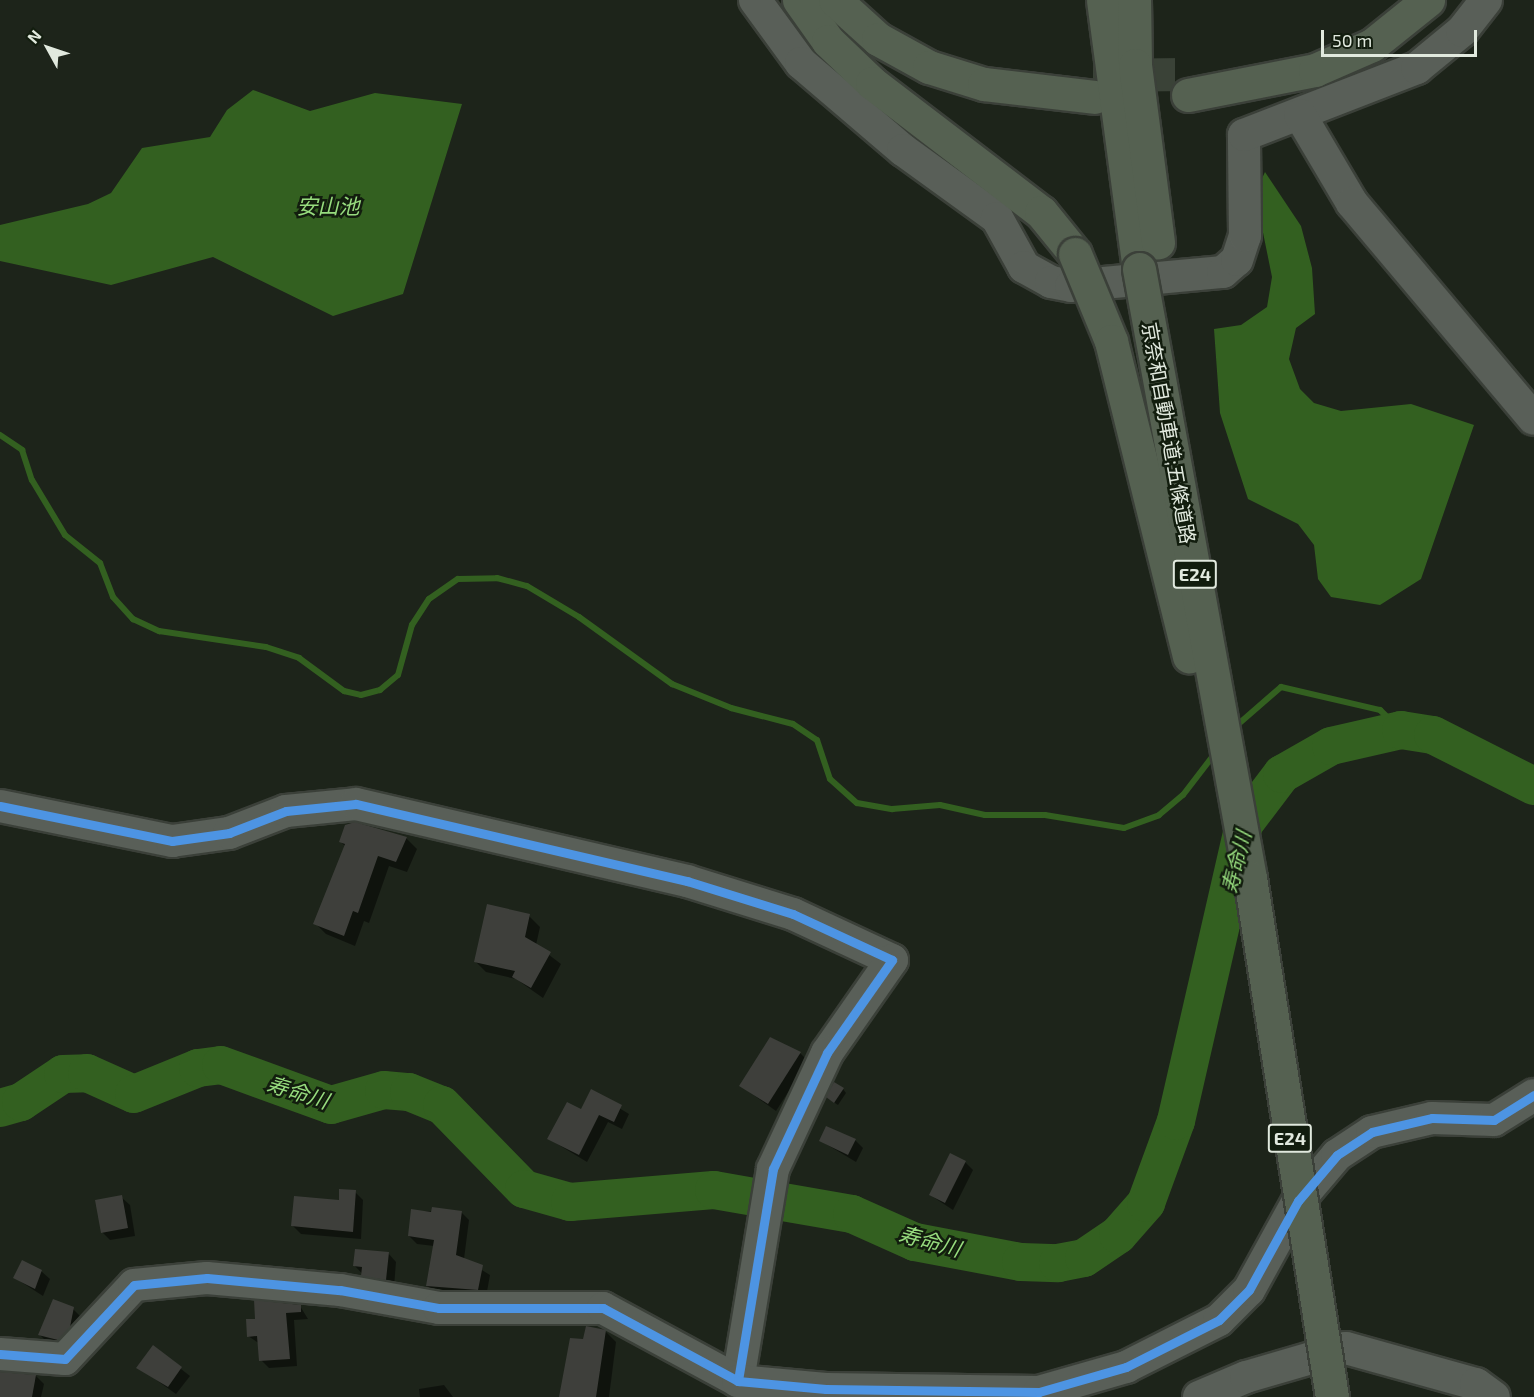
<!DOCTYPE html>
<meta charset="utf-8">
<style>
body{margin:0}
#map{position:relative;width:1534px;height:1397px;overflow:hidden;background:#1d241a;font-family:"Exo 2","Noto Sans JP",sans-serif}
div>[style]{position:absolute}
.water>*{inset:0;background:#336020}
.shadow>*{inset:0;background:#0007}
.stream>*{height:6px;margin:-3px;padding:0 3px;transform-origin:3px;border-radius:3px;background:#336020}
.river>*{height:38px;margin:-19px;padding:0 19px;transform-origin:19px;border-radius:19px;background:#336020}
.building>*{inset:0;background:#3e3f3b}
.highway-tunnel>*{height:33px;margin-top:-16.5px;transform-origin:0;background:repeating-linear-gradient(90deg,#3a4237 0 33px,transparent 0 49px)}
.roads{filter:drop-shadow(2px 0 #3b4039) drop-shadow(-2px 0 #3b4039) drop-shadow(0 2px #3b4039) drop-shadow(0 -2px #3b4039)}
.minor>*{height:32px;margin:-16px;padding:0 16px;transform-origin:16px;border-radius:16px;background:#595f58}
.highway>*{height:33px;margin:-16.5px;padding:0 16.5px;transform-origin:16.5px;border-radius:16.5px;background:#556151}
.bridges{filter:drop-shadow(2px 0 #3b4039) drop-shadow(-2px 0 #3b4039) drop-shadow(0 2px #3b4039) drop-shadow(0 -2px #3b4039)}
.highway-bridge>*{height:33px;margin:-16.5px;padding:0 16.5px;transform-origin:16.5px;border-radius:16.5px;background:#556151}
.cycleway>*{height:9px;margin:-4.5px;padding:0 4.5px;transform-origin:4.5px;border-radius:4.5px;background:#4d94e3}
span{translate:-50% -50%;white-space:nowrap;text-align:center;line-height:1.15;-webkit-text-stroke:5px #121d0e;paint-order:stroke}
.shield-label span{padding:2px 4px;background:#121d0e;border:2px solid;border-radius:4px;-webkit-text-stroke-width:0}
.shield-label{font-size:18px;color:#e1e9de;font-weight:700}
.street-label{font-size:20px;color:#e1e9de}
.water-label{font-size:21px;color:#97dc7e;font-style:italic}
.north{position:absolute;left:18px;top:18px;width:60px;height:60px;-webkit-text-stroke:4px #121d0e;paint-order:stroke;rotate:310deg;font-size:16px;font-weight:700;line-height:24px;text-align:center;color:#e1e9de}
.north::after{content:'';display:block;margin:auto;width:21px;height:27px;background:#e1e9de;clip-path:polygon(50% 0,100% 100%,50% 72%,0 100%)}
.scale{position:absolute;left:1321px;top:30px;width:156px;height:27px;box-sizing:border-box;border:3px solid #e1e9de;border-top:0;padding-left:8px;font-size:18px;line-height:21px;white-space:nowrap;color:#e1e9de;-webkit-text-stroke:4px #121d0e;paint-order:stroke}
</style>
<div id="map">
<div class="water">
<div style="clip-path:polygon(253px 90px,310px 111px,375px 93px,462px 104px,403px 294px,333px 316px,213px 257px,111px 285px,0 261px,0 225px,88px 204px,111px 193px,142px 148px,210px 137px,227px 110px)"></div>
<div style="clip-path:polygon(1265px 172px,1301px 226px,1312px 268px,1315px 314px,1296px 328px,1289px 359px,1300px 389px,1314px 403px,1341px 411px,1411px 404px,1474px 425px,1421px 579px,1380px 605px,1331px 597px,1318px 579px,1314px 545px,1298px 524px,1248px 499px,1220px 413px,1214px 329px,1241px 325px,1267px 307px,1272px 277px,1255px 193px)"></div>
</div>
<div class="shadow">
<div style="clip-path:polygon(406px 838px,417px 849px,407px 872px,389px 866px,369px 923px,364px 921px,355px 946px,326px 934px,315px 923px,346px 847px,341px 842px)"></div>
<div style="clip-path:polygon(529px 916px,540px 927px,536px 945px,561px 964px,543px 998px,516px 979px,486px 972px,475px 961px)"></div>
<div style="clip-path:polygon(800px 1053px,808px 1061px,776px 1111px,741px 1086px)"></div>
<div style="clip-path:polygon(843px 1089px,846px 1093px,838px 1105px,832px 1101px)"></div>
<div style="clip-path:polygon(591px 1091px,629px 1114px,622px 1129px,608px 1122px,587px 1162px,549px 1139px,581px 1111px)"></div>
<div style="clip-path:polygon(855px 1140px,863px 1148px,856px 1162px,821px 1141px)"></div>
<div style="clip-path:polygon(965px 1162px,973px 1170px,953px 1210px,930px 1195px)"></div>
<div style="clip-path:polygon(355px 1192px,363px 1200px,361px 1239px,301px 1234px,293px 1226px)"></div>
<div style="clip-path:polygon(121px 1197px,130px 1205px,135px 1236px,110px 1240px,102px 1232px)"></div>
<div style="clip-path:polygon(412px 1211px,461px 1212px,469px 1220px,464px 1259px,490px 1275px,486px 1297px,435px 1294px,427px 1286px,434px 1246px,417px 1244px,409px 1236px)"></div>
<div style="clip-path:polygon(388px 1253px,396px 1262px,394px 1287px,371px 1283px,354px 1265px)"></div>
<div style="clip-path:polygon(41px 1271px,50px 1279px,43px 1296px,15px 1278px)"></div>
<div style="clip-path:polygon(300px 1306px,308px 1319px,294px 1320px,297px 1366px,269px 1368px,261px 1360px,260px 1344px,248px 1336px,257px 1320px)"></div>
<div style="clip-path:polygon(73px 1309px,81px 1317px,78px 1336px,66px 1348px,48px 1343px,40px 1335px)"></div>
<div style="clip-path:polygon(606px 1332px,616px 1342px,609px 1397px,561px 1397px,585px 1341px)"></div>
<div style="clip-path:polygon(153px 1347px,190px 1376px,176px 1394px,138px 1367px)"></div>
<div style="clip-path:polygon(0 1373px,36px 1376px,44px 1384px,41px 1397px,0 1397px)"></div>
<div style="clip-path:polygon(444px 1385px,453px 1397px,420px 1397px,419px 1389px)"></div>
</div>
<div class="stream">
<div style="left:0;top:435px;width:27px;rotate:34deg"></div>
<div style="left:22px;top:450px;width:32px;rotate:72deg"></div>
<div style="left:32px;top:480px;width:64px;rotate:59deg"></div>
<div style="left:65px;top:535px;width:45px;rotate:38.7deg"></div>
<div style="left:100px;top:563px;width:36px;rotate:69deg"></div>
<div style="left:113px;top:597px;width:30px;rotate:48deg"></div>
<div style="left:133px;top:619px;width:29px;rotate:25deg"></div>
<div style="left:159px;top:631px;width:108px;rotate:8.5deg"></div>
<div style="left:266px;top:647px;width:35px;rotate:18deg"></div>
<div style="left:299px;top:658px;width:56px;rotate:36.3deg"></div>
<div style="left:344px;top:691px;width:17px;rotate:13deg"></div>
<div style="left:361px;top:695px;width:20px;rotate:-15deg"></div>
<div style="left:380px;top:690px;width:23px;rotate:-40deg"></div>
<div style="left:398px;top:675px;width:52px;rotate:-74.4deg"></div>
<div style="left:412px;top:625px;width:31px;rotate:-57deg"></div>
<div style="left:429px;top:599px;width:35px;rotate:-35deg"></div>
<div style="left:458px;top:579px;width:39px;rotate:-1deg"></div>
<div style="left:497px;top:578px;width:31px;rotate:15deg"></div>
<div style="left:527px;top:586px;width:61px;rotate:30.8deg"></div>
<div style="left:579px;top:617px;width:115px;rotate:35.8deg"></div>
<div style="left:672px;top:684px;width:64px;rotate:22.1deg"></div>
<div style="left:731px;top:708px;width:64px;rotate:14.5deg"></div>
<div style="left:793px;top:724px;width:29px;rotate:34deg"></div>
<div style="left:817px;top:740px;width:41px;rotate:71.6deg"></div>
<div style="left:830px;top:779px;width:36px;rotate:42deg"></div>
<div style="left:857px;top:803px;width:36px;rotate:10deg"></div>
<div style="left:892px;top:809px;width:48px;rotate:-4.8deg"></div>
<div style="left:940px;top:805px;width:46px;rotate:12.5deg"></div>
<div style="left:985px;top:815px;width:60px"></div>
<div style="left:1045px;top:815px;width:80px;rotate:9.3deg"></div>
<div style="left:1124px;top:828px;width:37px;rotate:-20deg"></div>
<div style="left:1159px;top:815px;width:31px;rotate:-40deg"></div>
<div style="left:1183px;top:795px;width:54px;rotate:-52.5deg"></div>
<div style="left:1235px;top:727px;width:61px;rotate:-41deg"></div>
<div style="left:1281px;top:687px;width:102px;rotate:13.1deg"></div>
<div style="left:1380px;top:710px;width:29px;rotate:44deg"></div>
</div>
<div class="river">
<div style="left:0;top:1108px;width:22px;rotate:-16deg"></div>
<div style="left:21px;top:1102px;width:50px;rotate:-33.7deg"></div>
<div style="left:63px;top:1074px;width:24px;rotate:-2deg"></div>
<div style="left:87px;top:1073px;width:51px;rotate:24.1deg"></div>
<div style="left:134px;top:1094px;width:69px;rotate:-22.1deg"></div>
<div style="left:198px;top:1068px;width:23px;rotate:-7deg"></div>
<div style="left:221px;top:1065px;width:117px;rotate:20deg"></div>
<div style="left:331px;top:1105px;width:55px;rotate:-15.8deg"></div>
<div style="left:384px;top:1090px;width:25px;rotate:5deg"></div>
<div style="left:409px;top:1092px;width:35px;rotate:22deg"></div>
<div style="left:442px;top:1105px;width:117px;rotate:45.7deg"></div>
<div style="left:524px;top:1189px;width:48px;rotate:15.8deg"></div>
<div style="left:570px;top:1202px;width:144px;rotate:-4.8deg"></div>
<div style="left:714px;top:1190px;width:140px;rotate:9.9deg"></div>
<div style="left:852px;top:1214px;width:69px;rotate:24deg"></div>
<div style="left:915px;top:1242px;width:108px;rotate:10.7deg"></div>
<div style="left:1021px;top:1262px;width:37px;rotate:2deg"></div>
<div style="left:1058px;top:1263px;width:26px;rotate:-11deg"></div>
<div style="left:1084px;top:1258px;width:41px;rotate:-34.1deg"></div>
<div style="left:1118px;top:1235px;width:43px;rotate:-48.8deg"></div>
<div style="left:1146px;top:1203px;width:87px;rotate:-69.9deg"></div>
<div style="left:1176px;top:1121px;width:305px;rotate:-77.1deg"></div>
<div style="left:1244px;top:824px;width:63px;rotate:-52.8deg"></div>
<div style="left:1282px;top:774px;width:56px;rotate:-29.7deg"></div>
<div style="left:1331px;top:746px;width:72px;rotate:-12.9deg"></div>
<div style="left:1401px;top:730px;width:32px;rotate:9deg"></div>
<div style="left:1433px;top:735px;width:113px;rotate:26.8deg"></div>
</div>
<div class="building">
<div style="clip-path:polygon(355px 822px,407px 837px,396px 862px,378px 856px,358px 913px,353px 911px,344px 936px,313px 924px,345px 844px,339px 842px,345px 825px)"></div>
<div style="clip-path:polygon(487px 904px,530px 914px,525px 937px,551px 952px,531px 988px,512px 977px,515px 971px,474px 962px)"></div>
<div style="clip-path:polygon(770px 1037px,801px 1052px,768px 1104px,739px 1086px)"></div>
<div style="clip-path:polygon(834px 1082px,844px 1088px,834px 1103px,826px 1097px)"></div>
<div style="clip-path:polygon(591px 1089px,622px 1105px,614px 1122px,599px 1115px,579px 1155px,547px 1139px,567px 1102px,581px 1109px)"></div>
<div style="clip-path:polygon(826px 1126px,856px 1139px,848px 1155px,819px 1141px)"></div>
<div style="clip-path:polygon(950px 1153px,966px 1161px,945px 1203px,929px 1195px)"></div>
<div style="clip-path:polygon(339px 1189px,356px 1190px,353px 1232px,291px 1226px,294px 1196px,339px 1200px)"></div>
<div style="clip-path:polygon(122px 1195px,128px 1228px,101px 1233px,95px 1200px)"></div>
<div style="clip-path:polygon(432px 1207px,462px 1211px,456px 1255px,483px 1265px,478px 1290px,426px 1286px,434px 1240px,408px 1236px,411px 1209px,431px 1212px)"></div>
<div style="clip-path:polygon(355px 1249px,389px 1252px,386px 1280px,361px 1276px,362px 1267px,353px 1266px)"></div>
<div style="clip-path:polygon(22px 1260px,42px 1270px,35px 1289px,13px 1278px)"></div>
<div style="clip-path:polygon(53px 1299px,74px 1307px,70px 1327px,58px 1340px,38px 1335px)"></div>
<div style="clip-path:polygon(254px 1300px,301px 1305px,301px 1312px,286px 1313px,290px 1359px,259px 1361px,257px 1336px,247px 1337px,246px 1319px,255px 1319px)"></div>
<div style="clip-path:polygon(586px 1326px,606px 1330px,596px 1397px,559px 1397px,570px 1338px,583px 1339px)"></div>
<div style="clip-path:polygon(153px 1345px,182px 1367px,168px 1387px,136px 1368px)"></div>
<div style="clip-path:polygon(0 1372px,36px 1375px,32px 1397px,0 1397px)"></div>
</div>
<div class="highway-tunnel">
<div style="left:1093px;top:75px;width:95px;rotate:-0.6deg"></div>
</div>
<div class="roads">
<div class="minor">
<div style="left:755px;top:0;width:78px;rotate:53.9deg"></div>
<div style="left:801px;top:63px;width:134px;rotate:40.5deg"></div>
<div style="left:903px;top:150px;width:116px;rotate:35.9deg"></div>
<div style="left:997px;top:218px;width:56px;rotate:61.1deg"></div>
<div style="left:1024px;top:267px;width:31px;rotate:29deg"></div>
<div style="left:1051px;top:282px;width:20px;rotate:11deg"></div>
<div style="left:1071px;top:286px;width:153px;rotate:-5.3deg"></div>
<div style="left:1223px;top:272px;width:18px;rotate:-41deg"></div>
<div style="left:1237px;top:260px;width:25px;rotate:-72deg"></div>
<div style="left:1245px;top:236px;width:101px;rotate:-90.6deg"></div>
<div style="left:1244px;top:135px;width:186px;rotate:-21.2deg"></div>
<div style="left:1417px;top:68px;width:58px;rotate:-39.4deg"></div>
<div style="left:1462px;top:31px;width:39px;rotate:-52deg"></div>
<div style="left:1300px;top:115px;width:102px;rotate:59.4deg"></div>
<div style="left:1352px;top:203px;width:282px;rotate:49.9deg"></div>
<div style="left:0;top:806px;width:176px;rotate:11.5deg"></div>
<div style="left:172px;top:841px;width:58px;rotate:-8deg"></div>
<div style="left:229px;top:833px;width:61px;rotate:-21.1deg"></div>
<div style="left:286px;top:811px;width:70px;rotate:-5.7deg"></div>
<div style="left:356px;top:804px;width:340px;rotate:13.1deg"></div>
<div style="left:687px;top:881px;width:111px;rotate:17.3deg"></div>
<div style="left:793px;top:914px;width:109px;rotate:24.9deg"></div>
<div style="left:892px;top:960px;width:113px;rotate:125deg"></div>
<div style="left:827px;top:1053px;width:128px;rotate:115deg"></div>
<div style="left:773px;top:1169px;width:215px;rotate:99.4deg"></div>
<div style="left:0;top:1354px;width:65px;rotate:4.4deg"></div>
<div style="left:65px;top:1359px;width:101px;rotate:-47deg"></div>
<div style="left:134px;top:1285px;width:73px;rotate:-5.5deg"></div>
<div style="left:207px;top:1278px;width:134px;rotate:5.2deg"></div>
<div style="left:340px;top:1290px;width:101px;rotate:10.3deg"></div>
<div style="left:439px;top:1308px;width:164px"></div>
<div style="left:603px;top:1308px;width:153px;rotate:28.4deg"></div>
<div style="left:738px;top:1381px;width:88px;rotate:5.2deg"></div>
<div style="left:826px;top:1389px;width:213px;rotate:0.8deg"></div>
<div style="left:1039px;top:1392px;width:91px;rotate:-16deg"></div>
<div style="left:1126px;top:1367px;width:104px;rotate:-26.8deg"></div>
<div style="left:1219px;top:1320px;width:42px;rotate:-45deg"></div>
<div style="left:1249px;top:1290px;width:102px;rotate:-61.2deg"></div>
<div style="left:1298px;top:1201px;width:60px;rotate:-49.7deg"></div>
<div style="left:1337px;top:1155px;width:42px;rotate:-33.3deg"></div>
<div style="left:1372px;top:1132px;width:62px;rotate:-13.1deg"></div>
<div style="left:1432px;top:1118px;width:62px;rotate:1.8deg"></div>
<div style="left:1494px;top:1120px;width:47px;rotate:-32deg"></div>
<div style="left:1199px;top:1397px;width:51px;rotate:-23.1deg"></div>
<div style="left:1246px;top:1377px;width:104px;rotate:-16.2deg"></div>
<div style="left:1346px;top:1348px;width:135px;rotate:15.5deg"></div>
<div style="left:1476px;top:1384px;width:22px;rotate:36deg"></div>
</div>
<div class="highway">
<div style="left:799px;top:0;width:50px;rotate:54.7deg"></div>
<div style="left:828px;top:41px;width:61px;rotate:43.7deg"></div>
<div style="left:872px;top:83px;width:213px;rotate:37.4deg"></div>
<div style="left:1041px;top:212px;width:54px;rotate:51deg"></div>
<div style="left:835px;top:0;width:58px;rotate:42.2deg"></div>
<div style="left:878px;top:39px;width:58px;rotate:28.8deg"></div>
<div style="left:929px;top:67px;width:58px;rotate:17.2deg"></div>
<div style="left:984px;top:84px;width:111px;rotate:6.7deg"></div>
<div style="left:1103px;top:0;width:271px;rotate:82.4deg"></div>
<div style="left:1134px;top:0;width:65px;rotate:89.1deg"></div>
<div style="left:1135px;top:65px;width:179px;rotate:82.6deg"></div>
<div style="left:1188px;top:95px;width:129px;rotate:-11.1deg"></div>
<div style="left:1315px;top:70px;width:62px;rotate:-23.7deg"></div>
<div style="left:1372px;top:45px;width:72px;rotate:-38.8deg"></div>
</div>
</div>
<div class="bridges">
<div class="highway-bridge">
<div style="left:1075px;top:254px;width:94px;rotate:67.5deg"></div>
<div style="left:1111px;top:341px;width:325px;rotate:76.1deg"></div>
<div style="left:1139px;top:269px;width:619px;rotate:79.67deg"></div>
<div style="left:1250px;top:878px;width:525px;rotate:81.02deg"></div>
</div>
</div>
<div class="cycleway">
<div style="left:0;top:806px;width:176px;rotate:11.5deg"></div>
<div style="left:172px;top:841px;width:58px;rotate:-8deg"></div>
<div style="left:229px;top:833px;width:61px;rotate:-21.1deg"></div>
<div style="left:286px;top:811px;width:70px;rotate:-5.7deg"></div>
<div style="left:356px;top:804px;width:340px;rotate:13.1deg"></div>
<div style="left:687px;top:881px;width:111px;rotate:17.3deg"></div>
<div style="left:793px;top:914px;width:109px;rotate:24.9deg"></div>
<div style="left:892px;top:960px;width:113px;rotate:125deg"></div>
<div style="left:827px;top:1053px;width:128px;rotate:115deg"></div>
<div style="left:773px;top:1169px;width:215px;rotate:99.4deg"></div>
<div style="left:0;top:1354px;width:65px;rotate:4.4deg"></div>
<div style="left:65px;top:1359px;width:101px;rotate:-47deg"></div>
<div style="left:134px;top:1285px;width:73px;rotate:-5.5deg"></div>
<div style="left:207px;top:1278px;width:134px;rotate:5.2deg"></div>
<div style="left:340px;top:1290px;width:101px;rotate:10.3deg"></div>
<div style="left:439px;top:1308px;width:164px"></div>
<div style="left:603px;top:1308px;width:153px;rotate:28.4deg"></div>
<div style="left:738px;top:1381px;width:88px;rotate:5.2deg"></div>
<div style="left:826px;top:1389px;width:213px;rotate:0.8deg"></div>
<div style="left:1039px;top:1392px;width:91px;rotate:-16deg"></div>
<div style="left:1126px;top:1367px;width:104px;rotate:-26.8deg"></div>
<div style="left:1219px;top:1320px;width:42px;rotate:-45deg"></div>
<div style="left:1249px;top:1290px;width:102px;rotate:-61.2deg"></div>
<div style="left:1298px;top:1201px;width:60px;rotate:-49.7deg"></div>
<div style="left:1337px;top:1155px;width:42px;rotate:-33.3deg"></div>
<div style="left:1372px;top:1132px;width:62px;rotate:-13.1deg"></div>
<div style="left:1432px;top:1118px;width:62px;rotate:1.8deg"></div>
<div style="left:1494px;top:1120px;width:47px;rotate:-32deg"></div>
</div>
<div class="shield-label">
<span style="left:1195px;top:574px">E24</span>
<span style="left:1290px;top:1138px">E24</span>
</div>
<div class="street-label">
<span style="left:1169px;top:433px;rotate:80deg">京奈和自動車道;五條道路</span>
</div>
<div class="water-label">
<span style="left:328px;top:206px">安山池</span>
<span style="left:1236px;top:862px;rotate:-76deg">寿命川</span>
<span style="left:298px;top:1092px;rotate:17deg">寿命川</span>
<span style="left:930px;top:1241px;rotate:15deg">寿命川</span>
</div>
<div class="north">N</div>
<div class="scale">50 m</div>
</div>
